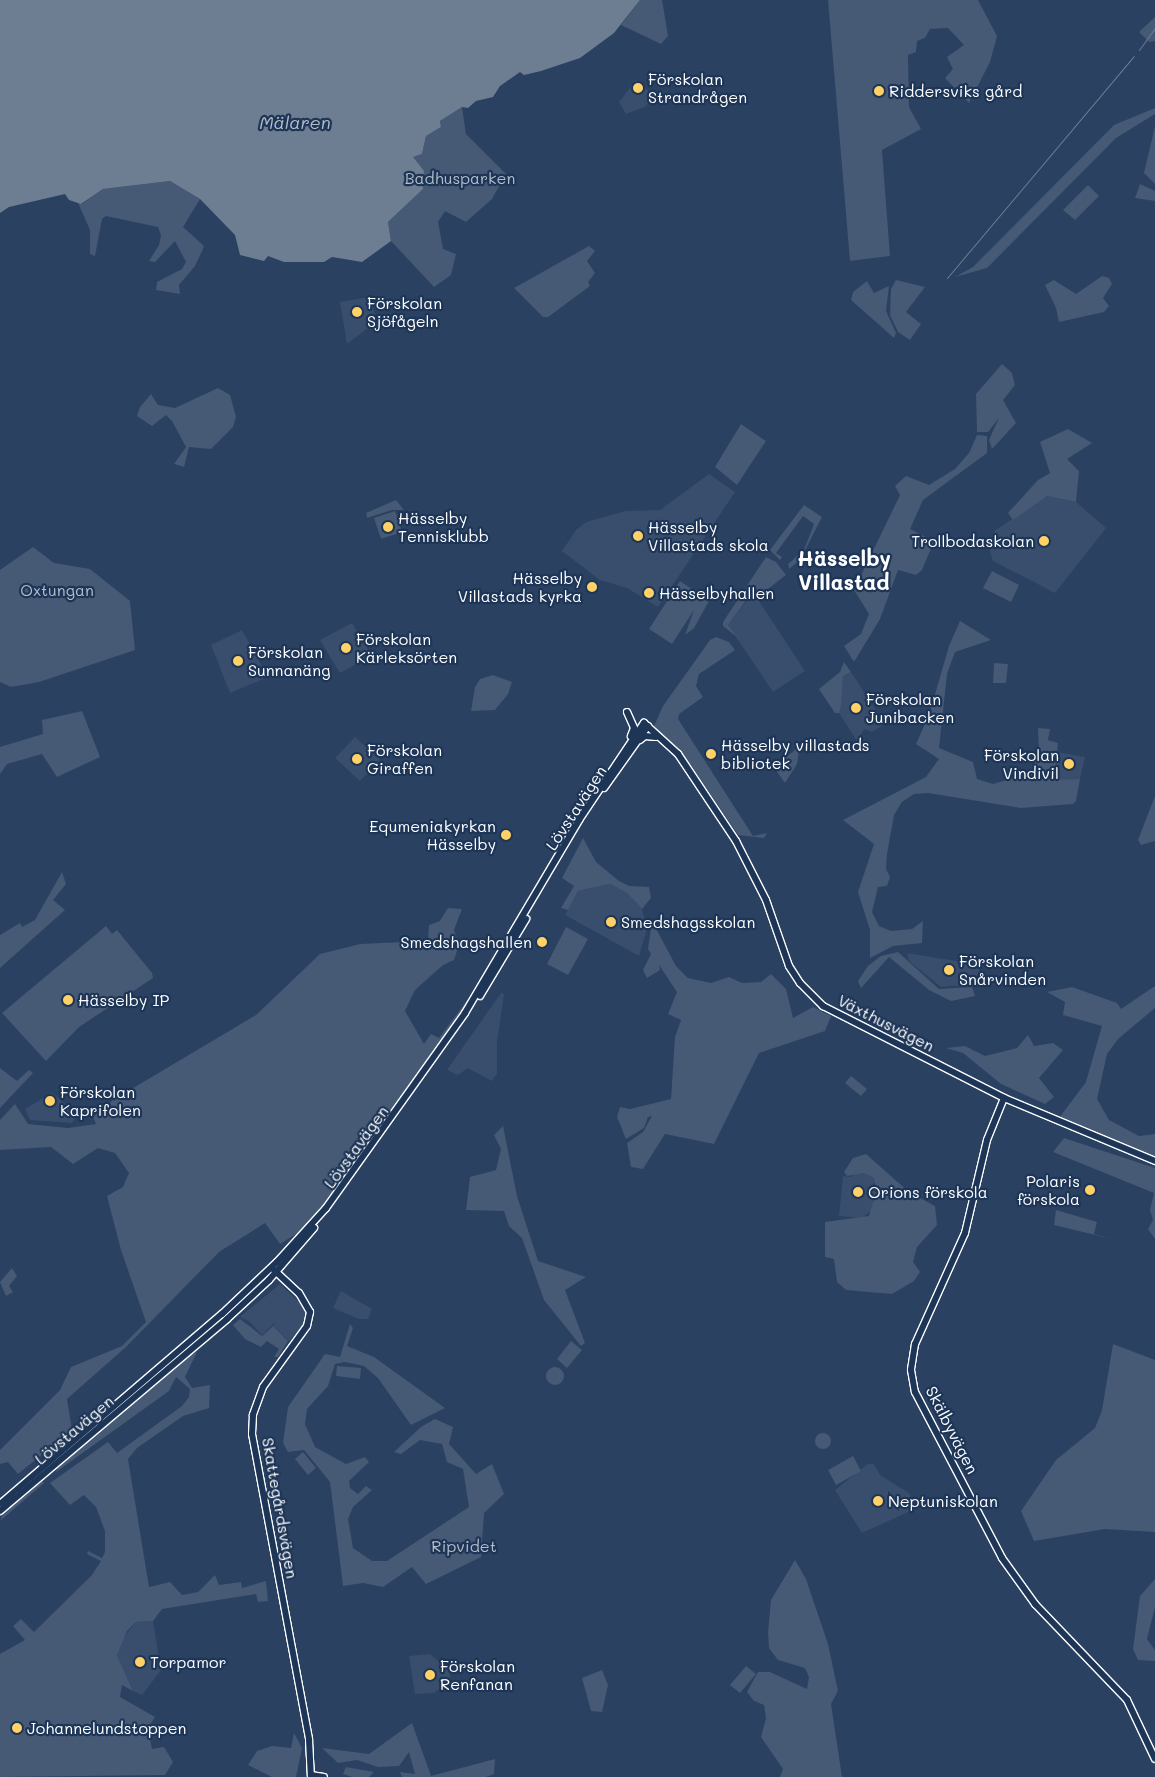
<!DOCTYPE html>
<meta charset="utf-8">
<style>
body{margin:0}
#map{position:relative;width:1155px;height:1777px;overflow:hidden;background:#2a4161;font-family:Mali,sans-serif}
div>[style]{position:absolute}
.built>*{inset:0;background:#394e6c}
.green>*{inset:0;background:#465975}
.round{border-radius:50%}
.water>*{inset:0;background:#6d7d92}
.stream>*{height:1px;margin:-0.5px;padding:0 0.5px;transform-origin:0.5px;border-radius:0.5px;background:#6d7d92}
.roads{filter:drop-shadow(1px 0 #fff) drop-shadow(-1px 0 #fff) drop-shadow(0 1px #fff) drop-shadow(0 -1px #fff)}
.secondary>*{height:6px;margin:-3px;padding:0 3px;transform-origin:3px;border-radius:3px;background:#1d3557}
.dots>*{width:14px;height:14px;translate:-50% -50%;box-sizing:border-box;border:2px solid #1d3557;border-radius:50%}
span{translate:-50% -50%;white-space:nowrap;text-align:center;line-height:1.15;-webkit-text-stroke:4.5px #1d3557;paint-order:stroke}
.poi-label{font-size:16px;color:#fff}
.left{translate:0 -50%;text-align:left}
.right{translate:-100% -50%;text-align:right}
.park-label{font-size:16px;color:#b5bdc8}
.street-label{font-size:16px;color:#fff}
.water-label{font-size:18px;color:#b6bec8;font-style:italic}
.district-label{font-size:21px;color:#fff;font-weight:700}
</style>
<div id="map">
<div class="built">
<div style="clip-path:polygon(636px 80px,655px 97px,645px 107px,626px 114px,619px 102px)"></div>
<div style="clip-path:polygon(369px 297px,377px 321px,347px 344px,340px 302px)"></div>
<div style="clip-path:polygon(709px 474px,735px 492px,658px 607px,627px 588px,600px 580px,562px 551px,576px 530px,586px 522px,626px 511px,660px 510px)"></div>
<div style="clip-path:polygon(1047px 496px,1076px 502px,1106px 528px,1055px 593px,993px 561px,990px 551px,994px 531px)"></div>
<div style="clip-path:polygon(753px 592px,805px 671px,773px 692px,728px 625px)"></div>
<div style="clip-path:polygon(352px 623px,372px 656px,340px 673px,320px 640px)"></div>
<div style="clip-path:polygon(242px 630px,268px 677px,230px 693px,211px 645px)"></div>
<div style="clip-path:polygon(851px 672px,885px 724px,872px 732px,864px 729px,857px 741px,839px 713px,843px 676px)"></div>
<div style="clip-path:polygon(355px 737px,380px 760px,360px 781px,335px 758px)"></div>
<div style="clip-path:polygon(1057px 752px,1085px 757px,1080px 779px,1054px 781px)"></div>
<div style="clip-path:polygon(610px 884px,627px 893px,642px 909px,647px 929px,639px 956px,565px 915px,578px 891px)"></div>
<div style="clip-path:polygon(907px 953px,956px 961px,980px 970px,972px 984px,941px 987px,909px 961px)"></div>
<div style="clip-path:polygon(501px 993px,504px 994px,497px 1042px,497px 1074px,492px 1081px,468px 1068px,458px 1075px,447px 1070px)"></div>
<div style="clip-path:polygon(52px 1093px,78px 1114px,72px 1123px,30px 1120px,25px 1109px)"></div>
<div style="clip-path:polygon(868px 1166px,879px 1174px,871px 1188px,880px 1196px,882px 1204px,861px 1218px,839px 1216px,843px 1176px,850px 1177px)"></div>
<div style="clip-path:polygon(280px 1284px,302px 1305px,305px 1314px,303px 1325px,289px 1341px,273px 1326px,275px 1322px,262px 1335px,249px 1321px,240px 1317px)"></div>
<div style="clip-path:polygon(341px 1291px,372px 1309px,368px 1319px,359px 1319px,333px 1308px)"></div>
<div style="clip-path:polygon(868px 1464px,874px 1464px,880px 1475px,909px 1493px,917px 1508px,862px 1533px,835px 1490px)"></div>
<div style="clip-path:polygon(153px 1621px,161px 1670px,142px 1695px,133px 1691px,117px 1655px,121px 1641px,136px 1622px)"></div>
<div style="clip-path:polygon(430px 1654px,448px 1669px,451px 1680px,434px 1693px,415px 1694px,409px 1656px)"></div>
</div>
<div class="green">
<div style="clip-path:polygon(640px 0,662px 0,668px 36px,661px 44px,621px 25px)"></div>
<div style="clip-path:polygon(828px 0,978px 0,997px 36px,990px 62px,969px 103px,945px 78px,953px 69px,947px 57px,964px 45px,948px 28px,930px 29px,925px 38px,917px 41px,916px 52px,908px 55px,909px 107px,921px 129px,882px 150px,890px 256px,850px 261px)"></div>
<div style="clip-path:polygon(1155px 17px,1155px 41px,1149px 42px,1139px 32px)"></div>
<div style="clip-path:polygon(462px 107px,466px 134px,506px 174px,492px 199px,466px 222px,445px 211px,438px 222px,443px 249px,456px 254px,451px 275px,434px 287px,391px 241px,388px 222px,423px 189px,412px 157px,422px 154px,426px 136px,441px 127px,440px 121px)"></div>
<div style="clip-path:polygon(1155px 108px,1155px 114px,1116px 138px,987px 268px,955px 277px,973px 267px,1114px 125px)"></div>
<div style="clip-path:polygon(1155px 126px,1155px 184px,1144px 173px)"></div>
<div style="clip-path:polygon(170px 181px,200px 199px,183px 227px,204px 246px,203px 249px,195px 266px,179px 285px,180px 294px,156px 290px,157px 282px,182px 269px,186px 262px,175px 241px,155px 262px,149px 261px,159px 245px,161px 235px,158px 227px,106px 216px,102px 219px,95px 256px,90px 254px,90px 230px,78px 203px,82px 204px,103px 189px)"></div>
<div style="clip-path:polygon(1140px 184px,1155px 191px,1155px 201px,1135px 198px)"></div>
<div style="clip-path:polygon(1088px 185px,1099px 196px,1075px 220px,1063px 210px)"></div>
<div style="clip-path:polygon(589px 246px,595px 251px,587px 261px,595px 273px,588px 282px,590px 286px,548px 317px,543px 317px,514px 288px)"></div>
<div style="clip-path:polygon(1102px 276px,1109px 278px,1112px 284px,1103px 298px,1109px 306px,1104px 312px,1059px 322px,1056px 308px,1045px 285px,1054px 280px,1076px 294px)"></div>
<div style="clip-path:polygon(896px 280px,925px 287px,906px 312px,921px 324px,910px 340px,898px 332px,890px 315px,891px 289px)"></div>
<div style="clip-path:polygon(867px 281px,874px 293px,889px 286px,886px 311px,896px 333px,894px 338px,851px 300px,853px 292px)"></div>
<div style="clip-path:polygon(1002px 364px,1012px 373px,1015px 385px,1003px 400px,1016px 423px,992px 449px,989px 440px,999px 418px,988px 432px,977px 432px,976px 394px)"></div>
<div style="clip-path:polygon(218px 388px,230px 395px,236px 417px,233px 427px,211px 449px,189px 447px,184px 467px,174px 464px,186px 447px,172px 421px,166px 415px,152px 426px,137px 416px,140px 407px,151px 394px,158px 405px,175px 408px)"></div>
<div style="clip-path:polygon(741px 424px,766px 441px,737px 485px,715px 467px)"></div>
<div style="clip-path:polygon(1068px 429px,1092px 443px,1067px 459px,1079px 471px,1076px 502px,1047px 496px,1013px 520px,1008px 513px,1038px 480px,1050px 473px,1040px 442px)"></div>
<div style="clip-path:polygon(977px 435px,987px 436px,987px 453px,923px 500px,910px 529px,934px 541px,922px 570px,916px 575px,898px 570px,880px 619px,854px 662px,844px 646px,861px 634px,869px 614px,854px 590px,900px 495px,895px 486px,906px 476px,929px 485px,955px 469px,969px 453px)"></div>
<div style="clip-path:polygon(396px 500px,404px 510px,392px 510px,367px 518px,366px 513px)"></div>
<div style="clip-path:polygon(804px 505px,822px 517px,800px 560px,789px 569px,788px 564px,804px 550px,814px 524px,803px 516px,776px 553px,782px 557px,780px 560px,770px 550px)"></div>
<div style="clip-path:polygon(395px 511px,402px 532px,381px 539px,374px 518px)"></div>
<div style="clip-path:polygon(33px 547px,54px 563px,90px 569px,130px 601px,135px 650px,39px 682px,11px 687px,0 682px,0 570px)"></div>
<div style="clip-path:polygon(766px 557px,776px 562px,786px 575px,760px 595px,758px 603px,753px 592px,747px 599px,728px 625px,737px 637px,723px 626px,723px 622px)"></div>
<div style="clip-path:polygon(992px 571px,1019px 585px,1011px 602px,983px 588px)"></div>
<div style="clip-path:polygon(680px 581px,709px 601px,694px 628px,685px 635px,694px 610px,672px 644px,649px 629px)"></div>
<div style="clip-path:polygon(960px 621px,991px 640px,955px 652px,947px 674px,939px 748px,973px 762px,977px 779px,993px 784px,1030px 773px,1039px 752px,1038px 728px,1050px 729px,1048px 740px,1058px 743px,1054px 780px,1080px 779px,1076px 801px,1073px 804px,1021px 808px,928px 793px,914px 794px,902px 802px,894px 815px,887px 854px,886px 869px,890px 877px,887px 886px,878px 887px,872px 912px,879px 926px,891px 931px,912px 929px,923px 921px,922px 943px,893px 946px,870px 958px,870px 930px,858px 892px,874px 844px,843px 820px,926px 777px,939px 759px,916px 744px,929px 715px,949px 646px)"></div>
<div style="clip-path:polygon(716px 637px,729px 642px,735px 650px,699px 674px,696px 686px,703px 697px,679px 714px,678px 719px,753px 836px,767px 833px,764px 838px,738px 835px,691px 765px,654px 726px,663px 706px,710px 640px)"></div>
<div style="clip-path:polygon(844px 662px,851px 672px,843px 676px,841px 706px,839px 713px,835px 713px,819px 689px,840px 672px)"></div>
<div style="clip-path:polygon(994px 663px,1008px 664px,1006px 683px,993px 683px)"></div>
<div style="clip-path:polygon(493px 675px,512px 682px,508px 694px,495px 710px,471px 711px,475px 687px,480px 679px)"></div>
<div style="clip-path:polygon(82px 711px,100px 757px,57px 777px,42px 754px,7px 764px,0 774px,0 747px,43px 734px,42px 720px)"></div>
<div style="clip-path:polygon(800px 743px,797px 764px,785px 783px,772px 765px,793px 752px)"></div>
<div style="clip-path:polygon(1155px 796px,1155px 841px,1141px 845px,1138px 840px)"></div>
<div style="clip-path:polygon(583px 838px,596px 862px,619px 881px,629px 886px,649px 887px,651px 898px,642px 909px,627px 893px,610px 884px,578px 891px,568px 910px,561px 908px,574px 886px,562px 878px)"></div>
<div style="clip-path:polygon(62px 872px,66px 884px,53px 900px,65px 910px,0 968px,0 935px,20px 923px,22px 927px,35px 920px)"></div>
<div style="clip-path:polygon(448px 908px,462px 909px,454px 930px,459px 945px,454px 960px,443px 965px,415px 990px,405px 1011px,424px 1044px,431px 1034px,439px 1038px,474px 991px,473px 997px,331px 1198px,301px 1231px,280px 1244px,265px 1223px,219px 1252px,126px 1347px,67px 1399px,72px 1430px,18px 1474px,8px 1462px,0 1464px,0 1450px,60px 1390px,71px 1367px,122px 1346px,146px 1322px,121px 1250px,107px 1196px,123px 1187px,129px 1173px,115px 1153px,98px 1148px,73px 1164px,51px 1147px,0 1150px,0 1120px,15px 1104px,28px 1124px,68px 1128px,96px 1124px,93px 1117px,113px 1100px,256px 1015px,320px 954px,360px 944px,428px 941px,429px 925px,440px 921px)"></div>
<div style="clip-path:polygon(652px 921px,676px 966px,688px 978px,711px 983px,729px 977px,742px 983px,761px 982px,771px 974px,786px 989px,793px 1018px,813px 1007px,831px 1016px,825px 1031px,759px 1053px,714px 1144px,665px 1134px,643px 1169px,631px 1167px,627px 1143px,643px 1132px,652px 1116px,648px 1117px,644px 1128px,626px 1139px,617px 1117px,620px 1107px,630px 1109px,671px 1099px,675px 1037px,681px 1020px,668px 1014px,677px 992px,659px 965px,660px 970px,647px 978px,643px 970px,651px 954px,648px 949px)"></div>
<div style="clip-path:polygon(106px 926px,112px 934px,117px 930px,152px 973px,153px 978px,79px 1027px,46px 1061px,2px 1013px)"></div>
<div style="clip-path:polygon(566px 927px,588px 939px,568px 975px,547px 964px)"></div>
<div style="clip-path:polygon(898px 952px,939px 989px,972px 987px,975px 996px,951px 1001px,929px 990px,889px 957px,861px 988px,858px 981px,868px 966px,881px 956px)"></div>
<div style="clip-path:polygon(1155px 986px,1155px 1008px,1118px 1039px,1107px 1054px,1097px 1099px,1109px 1120px,1139px 1136px,1155px 1134px,1155px 1157px,1059px 1118px,1086px 1082px,1102px 1026px,1063px 1015px,1065px 1002px,1047px 992px,1072px 987px,1117px 1003px,1121px 1009px)"></div>
<div style="clip-path:polygon(1028px 1035px,1034px 1046px,1053px 1043px,1063px 1050px,1039px 1078px,1054px 1097px,1045px 1104px,1001px 1084px,963px 1053px,946px 1048px,965px 1046px,985px 1056px,1017px 1048px)"></div>
<div style="clip-path:polygon(0 1068px,17px 1081px,29px 1070px,33px 1073px,0 1108px)"></div>
<div style="clip-path:polygon(851px 1076px,867px 1089px,861px 1096px,845px 1083px)"></div>
<div style="clip-path:polygon(503px 1126px,517px 1196px,538px 1261px,586px 1277px,565px 1290px,585px 1343px,581px 1346px,544px 1300px,522px 1238px,509px 1226px,504px 1211px,466px 1210px,470px 1177px,496px 1170px,501px 1149px,494px 1135px)"></div>
<div style="clip-path:polygon(1064px 1138px,1155px 1168px,1155px 1239px,1148px 1229px,1153px 1220px,1150px 1210px,1154px 1193px,1053px 1152px)"></div>
<div style="clip-path:polygon(866px 1154px,909px 1192px,935px 1206px,937px 1225px,917px 1247px,913px 1262px,920px 1272px,914px 1281px,892px 1294px,846px 1290px,837px 1282px,834px 1259px,825px 1257px,825px 1222px,869px 1216px,876px 1193px,874px 1178px,864px 1173px,847px 1176px,844px 1172px,853px 1158px)"></div>
<div style="clip-path:polygon(1056px 1210px,1097px 1222px,1094px 1234px,1112px 1239px,1054px 1225px)"></div>
<div style="clip-path:polygon(12px 1268px,17px 1276px,9px 1286px,13px 1292px,6px 1296px,0 1282px)"></div>
<div style="clip-path:polygon(240px 1319px,262px 1336px,273px 1326px,288px 1341px,278px 1357px,274px 1357px,279px 1349px,267px 1341px,261px 1347px,245px 1339px,233px 1325px)"></div>
<div style="clip-path:polygon(350px 1324px,353px 1328px,347px 1346px,374px 1357px,445px 1408px,411px 1425px,378px 1378px,364px 1366px,345px 1362px,335px 1364px,328px 1386px,307px 1409px,305px 1424px,315px 1447px,346px 1464px,365px 1457px,369px 1462px,349px 1481px,350px 1488px,358px 1494px,366px 1486px,372px 1490px,353px 1507px,348px 1519px,353px 1548px,372px 1561px,387px 1561px,469px 1507px,463px 1469px,447px 1462px,442px 1444px,420px 1440px,401px 1454px,394px 1452px,421px 1427px,435px 1419px,453px 1427px,449px 1444px,476px 1474px,492px 1464px,504px 1494px,484px 1513px,481px 1557px,426px 1584px,412px 1567px,383px 1587px,363px 1583px,343px 1586px,330px 1482px,304px 1450px,288px 1452px,283px 1443px,288px 1407px,325px 1354px,340px 1357px)"></div>
<div style="clip-path:polygon(571px 1341px,582px 1350px,567px 1368px,557px 1359px)"></div>
<div style="clip-path:polygon(1113px 1344px,1155px 1360px,1155px 1532px,1105px 1529px,1034px 1541px,1021px 1511px,1056px 1460px,1095px 1428px,1102px 1410px)"></div>
<div style="clip-path:polygon(197px 1352px,185px 1377px,192px 1388px,210px 1385px,209px 1408px,183px 1416px,137px 1448px,128px 1459px,149px 1587px,170px 1582px,182px 1595px,198px 1592px,215px 1575px,219px 1585px,241px 1582px,242px 1588px,266px 1581px,268px 1601px,258px 1602px,256px 1594px,162px 1609px,153px 1621px,136px 1622px,127px 1631px,117px 1655px,133px 1691px,122px 1685px,120px 1697px,155px 1717px,148px 1728px,152px 1749px,164px 1747px,173px 1762px,165px 1775px,0 1777px,0 1654px,25px 1640px,13px 1626px,21px 1619px,34px 1632px,92px 1575px,101px 1561px,87px 1554px,88px 1551px,102px 1558px,105px 1552px,105px 1531px,96px 1507px,84px 1495px,70px 1505px,50px 1483px,108px 1442px,117px 1453px,182px 1406px,189px 1397px,190px 1389px,176px 1377px,169px 1391px,56px 1472px,59px 1465px,187px 1356px)"></div>
<div style="clip-path:polygon(337px 1366px,361px 1368px,360px 1379px,336px 1376px)"></div>
<div class="round" style="left:546px;top:1367px;width:18px;height:18px"></div>
<div class="round" style="left:815px;top:1433px;width:16px;height:16px"></div>
<div style="clip-path:polygon(303px 1452px,316px 1468px,308px 1475px,295px 1459px)"></div>
<div style="clip-path:polygon(853px 1456px,861px 1471px,836px 1485px,828px 1470px)"></div>
<div style="clip-path:polygon(41px 1480px,44px 1483px,0 1521px,5px 1510px)"></div>
<div style="clip-path:polygon(795px 1560px,806px 1579px,828px 1644px,838px 1691px,831px 1704px,842px 1777px,780px 1777px,783px 1769px,761px 1737px,766px 1718px,764px 1705px,754px 1701px,747px 1692px,758px 1672px,770px 1672px,807px 1689px,809px 1677px,805px 1668px,778px 1660px,769px 1648px,768px 1633px,771px 1600px)"></div>
<div style="clip-path:polygon(1155px 1579px,1155px 1607px,1147px 1639px,1155px 1650px,1155px 1661px,1138px 1660px,1133px 1649px,1140px 1596px)"></div>
<div style="clip-path:polygon(746px 1666px,756px 1674px,740px 1693px,730px 1685px)"></div>
<div style="clip-path:polygon(602px 1670px,608px 1685px,602px 1712px,591px 1711px,582px 1678px)"></div>
<div style="clip-path:polygon(412px 1723px,431px 1776px,495px 1759px,494px 1774px,486px 1777px,402px 1777px,400px 1772px,415px 1774px,409px 1752px,399px 1766px,378px 1767px,357px 1760px,338px 1763px,322px 1748px,369px 1754px)"></div>
<div style="clip-path:polygon(294px 1733px,302px 1748px,296px 1777px,272px 1777px,248px 1765px,257px 1751px,272px 1746px,291px 1748px)"></div>
<div style="clip-path:polygon(346px 1767px,374px 1772px,369px 1777px,352px 1777px,343px 1774px)"></div>
</div>
<div class="water">
<div style="clip-path:polygon(0 0,640px 0,614px 33px,580px 58px,541px 71px,524px 75px,520px 72px,500px 86px,493px 97px,476px 101px,468px 108px,462px 107px,440px 121px,441px 127px,426px 136px,422px 154px,413px 157px,424px 171px,423px 189px,388px 222px,391px 241px,362px 262px,332px 257px,324px 262px,284px 262px,268px 256px,264px 261px,240px 255px,235px 235px,200px 199px,170px 181px,103px 189px,81px 204px,69px 200px,65px 194px,9px 207px,0 213px)"></div>
</div>
<div class="stream">
<div style="left:1139px;top:50px;width:27px;rotate:-54deg"></div>
<div style="left:947px;top:278px;width:290px;rotate:-49.9deg"></div>
</div>
<div class="roads">
<div class="secondary">
<div style="left:627px;top:712px;width:17px;rotate:66deg"></div>
<div style="left:634px;top:728px;width:9px;rotate:111deg"></div>
<div style="left:640px;top:740px;width:6px;rotate:-39deg"></div>
<div style="left:645px;top:736px;width:11px;rotate:5deg"></div>
<div style="left:604px;top:788px;width:76px;rotate:-54.6deg"></div>
<div style="left:480px;top:996px;width:90px;rotate:-59.1deg"></div>
<div style="left:1004px;top:1098px;width:45px;rotate:112deg"></div>
<div style="left:987px;top:1140px;width:96px;rotate:103.3deg"></div>
<div style="left:965px;top:1233px;width:122px;rotate:114.2deg"></div>
<div style="left:915px;top:1344px;width:26px;rotate:99deg"></div>
<div style="left:911px;top:1370px;width:22px;rotate:80deg"></div>
<div style="left:915px;top:1392px;width:187px;rotate:62.3deg"></div>
<div style="left:1002px;top:1558px;width:57px;rotate:54.3deg"></div>
<div style="left:1035px;top:1604px;width:133px;rotate:46.2deg"></div>
<div style="left:1127px;top:1700px;width:65px;rotate:64.6deg"></div>
<div style="left:274px;top:1270px;width:34px;rotate:43deg"></div>
<div style="left:299px;top:1293px;width:22px;rotate:60deg"></div>
<div style="left:310px;top:1312px;width:14px;rotate:102deg"></div>
<div style="left:307px;top:1326px;width:75px;rotate:125.8deg"></div>
<div style="left:263px;top:1387px;width:30px;rotate:110deg"></div>
<div style="left:253px;top:1415px;width:19px;rotate:93deg"></div>
<div style="left:252px;top:1434px;width:311px;rotate:79.4deg"></div>
<div style="left:309px;top:1740px;width:37px;rotate:87deg"></div>
<div style="left:0;top:1504px;width:292px;rotate:-40.6deg"></div>
<div style="left:222px;top:1314px;width:76px;rotate:-43.4deg"></div>
<div style="left:277px;top:1262px;width:73px;rotate:-47.8deg"></div>
<div style="left:326px;top:1208px;width:239px;rotate:-54.5deg"></div>
<div style="left:465px;top:1013px;width:224px;rotate:-59.4deg"></div>
<div style="left:579px;top:820px;width:117px;rotate:-56.2deg"></div>
<div style="left:644px;top:723px;width:46px;rotate:42.4deg"></div>
<div style="left:678px;top:754px;width:105px;rotate:56.3deg"></div>
<div style="left:736px;top:841px;width:66px;rotate:63deg"></div>
<div style="left:766px;top:900px;width:70px;rotate:70.8deg"></div>
<div style="left:789px;top:966px;width:20px;rotate:57deg"></div>
<div style="left:800px;top:983px;width:33px;rotate:45deg"></div>
<div style="left:823px;top:1006px;width:203px;rotate:26.9deg"></div>
<div style="left:1004px;top:1098px;width:164px;rotate:22.6deg"></div>
<div style="left:0;top:1511px;width:297px;rotate:-40.2deg"></div>
<div style="left:227px;top:1319px;width:57px;rotate:-42.9deg"></div>
<div style="left:269px;top:1280px;width:69px;rotate:-49.1deg"></div>
<div style="left:311px;top:1775px;width:13px;rotate:9deg"></div>
</div>
</div>
<div class="dots">
<div style="left:638px;top:88px;background:#ffd166"></div>
<div style="left:879px;top:91px;background:#ffd166"></div>
<div style="left:357px;top:312px;background:#ffd166"></div>
<div style="left:388px;top:527px;background:#ffd166"></div>
<div style="left:638px;top:536px;background:#ffd166"></div>
<div style="left:1044px;top:541px;background:#ffd166"></div>
<div style="left:592px;top:587px;background:#ffd166"></div>
<div style="left:649px;top:593px;background:#ffd166"></div>
<div style="left:346px;top:648px;background:#ffd166"></div>
<div style="left:238px;top:661px;background:#ffd166"></div>
<div style="left:856px;top:708px;background:#ffd166"></div>
<div style="left:711px;top:754px;background:#ffd166"></div>
<div style="left:357px;top:759px;background:#ffd166"></div>
<div style="left:1069px;top:764px;background:#ffd166"></div>
<div style="left:506px;top:835px;background:#ffd166"></div>
<div style="left:611px;top:922px;background:#ffd166"></div>
<div style="left:542px;top:942px;background:#ffd166"></div>
<div style="left:949px;top:970px;background:#ffd166"></div>
<div style="left:68px;top:1000px;background:#ffd166"></div>
<div style="left:50px;top:1101px;background:#ffd166"></div>
<div style="left:1090px;top:1190px;background:#ffd166"></div>
<div style="left:858px;top:1192px;background:#ffd166"></div>
<div style="left:878px;top:1501px;background:#ffd166"></div>
<div style="left:140px;top:1662px;background:#ffd166"></div>
<div style="left:430px;top:1675px;background:#ffd166"></div>
<div style="left:17px;top:1728px;background:#ffd166"></div>
</div>
<div class="poi-label">
<span class="left" style="left:648px;top:88px">Förskolan<br>Strandrågen</span>
<span class="left" style="left:889px;top:91px">Riddersviks gård</span>
<span class="left" style="left:367px;top:312px">Förskolan<br>Sjöfågeln</span>
<span class="left" style="left:398px;top:527px">Hässelby<br>Tennisklubb</span>
<span class="left" style="left:648px;top:536px">Hässelby<br>Villastads skola</span>
<span class="right" style="left:1034px;top:541px">Trollbodaskolan</span>
<span class="right" style="left:582px;top:587px">Hässelby<br>Villastads kyrka</span>
<span class="left" style="left:659px;top:593px">Hässelbyhallen</span>
<span class="left" style="left:356px;top:648px">Förskolan<br>Kärleksörten</span>
<span class="left" style="left:248px;top:661px">Förskolan<br>Sunnanäng</span>
<span class="left" style="left:866px;top:708px">Förskolan<br>Junibacken</span>
<span class="left" style="left:721px;top:754px">Hässelby villastads<br>bibliotek</span>
<span class="left" style="left:367px;top:759px">Förskolan<br>Giraffen</span>
<span class="right" style="left:1059px;top:764px">Förskolan<br>Vindivil</span>
<span class="right" style="left:496px;top:835px">Equmeniakyrkan<br>Hässelby</span>
<span class="left" style="left:621px;top:922px">Smedshagsskolan</span>
<span class="right" style="left:532px;top:942px">Smedshagshallen</span>
<span class="left" style="left:959px;top:970px">Förskolan<br>Snårvinden</span>
<span class="left" style="left:78px;top:1000px">Hässelby IP</span>
<span class="left" style="left:60px;top:1101px">Förskolan<br>Kaprifolen</span>
<span class="right" style="left:1080px;top:1190px">Polaris<br>förskola</span>
<span class="left" style="left:868px;top:1192px">Orions förskola</span>
<span class="left" style="left:888px;top:1501px">Neptuniskolan</span>
<span class="left" style="left:150px;top:1662px">Torpamor</span>
<span class="left" style="left:440px;top:1675px">Förskolan<br>Renfanan</span>
<span class="left" style="left:27px;top:1728px">Johannelundstoppen</span>
</div>
<div class="park-label">
<span style="left:460px;top:178px">Badhusparken</span>
<span style="left:57px;top:590px">Oxtungan</span>
<span style="left:464px;top:1546px">Ripvidet</span>
</div>
<div class="street-label">
<span style="left:576px;top:808px;rotate:-57deg">Lövstavägen</span>
<span style="left:886px;top:1023px;rotate:27deg">Växthusvägen</span>
<span style="left:356px;top:1147px;rotate:-54deg">Lövstavägen</span>
<span style="left:74px;top:1430px;rotate:-40deg">Lövstavägen</span>
<span style="left:952px;top:1430px;rotate:63deg">Skälbyvägen</span>
<span style="left:280px;top:1508px;rotate:80deg">Skattegårdsvägen</span>
</div>
<div class="water-label">
<span style="left:295px;top:122px">Mälaren</span>
</div>
<div class="district-label">
<span style="left:844px;top:570px">Hässelby<br>Villastad</span>
</div>
</div>
